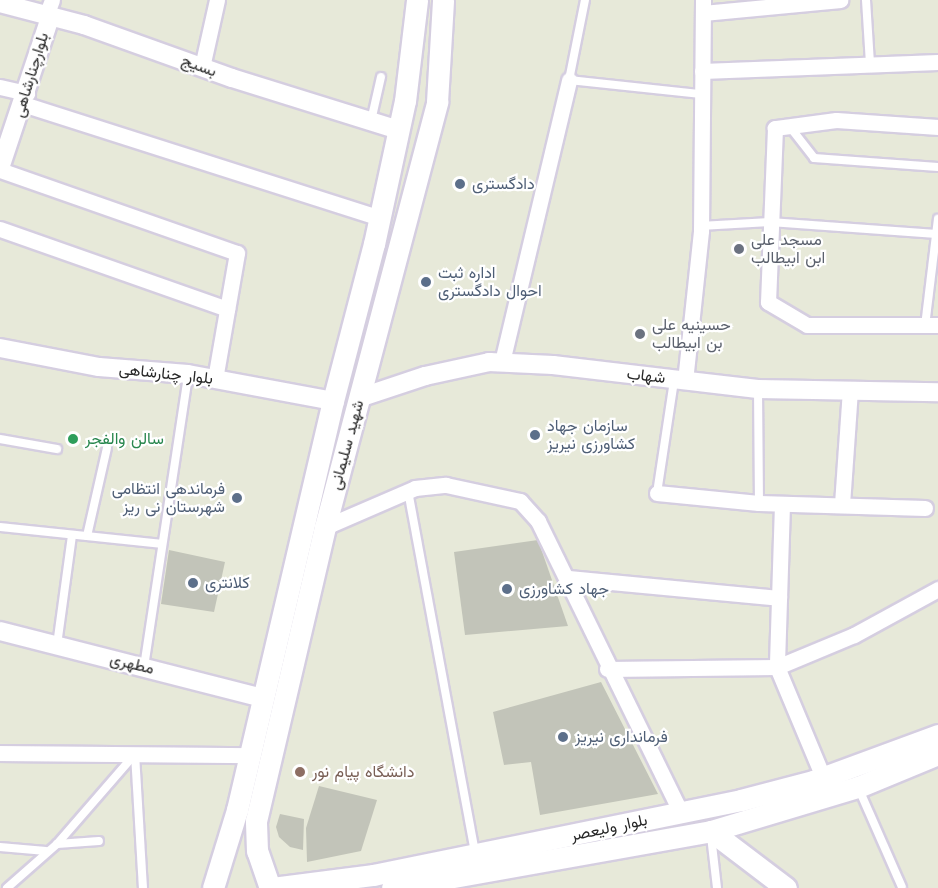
<!DOCTYPE html>
<meta charset="utf-8">
<style>
body{margin:0}
#map{position:relative;width:938px;height:888px;overflow:hidden;background:#e7e9d9;font-family:"Work Sans",Vazirmatn,sans-serif}
div>[style]{position:absolute}
.building>*{inset:0;background:#c2c4b9}
.roads{filter:drop-shadow(2px 0 #d5cee0) drop-shadow(-2px 0 #d5cee0) drop-shadow(0 2px #d5cee0) drop-shadow(0 -2px #d5cee0)}
.service>*{height:8px;margin:-4px;padding:0 4px;transform-origin:4px;border-radius:4px;background:#fff}
.minor>*{height:15px;margin:-7.5px;padding:0 7.5px;transform-origin:7.5px;border-radius:7.5px;background:#fff}
.tertiary>*{height:18px;margin:-9px;padding:0 9px;transform-origin:9px;border-radius:9px;background:#fff}
.secondary>*{height:21px;margin:-10.5px;padding:0 10.5px;transform-origin:10.5px;border-radius:10.5px;background:#fff}
.dots>*{width:16px;height:16px;translate:-50% -50%;box-sizing:border-box;border:3px solid #fff;border-radius:50%}
span{translate:-50% -50%;white-space:nowrap;text-align:center;line-height:1.15;-webkit-text-stroke:4.5px #fff;paint-order:stroke}
.street-label{font-size:16px;color:#272727}
.service-label{font-size:16px;color:#4e5e75}
.left{translate:0 -50%;text-align:left}
.right{translate:-100% -50%;text-align:right}
.worship-label{font-size:16px;color:#5b616d}
.leisure-label{font-size:16px;color:#27864d}
.education-label{font-size:16px;color:#785e54}
</style>
<div id="map">
<div class="building">
<div style="clip-path:polygon(538px 540px,568px 626px,465px 635px,454px 552px)"></div>
<div style="clip-path:polygon(169px 550px,225px 562px,214px 612px,161px 604px)"></div>
<div style="clip-path:polygon(601px 682px,658px 794px,540px 815px,531px 762px,504px 765px,493px 712px)"></div>
<div style="clip-path:polygon(319px 786px,377px 800px,361px 851px,307px 862px,306px 828px)"></div>
<div style="clip-path:polygon(280px 814px,304px 819px,303px 850px,290px 847px,279px 837px,276px 827px)"></div>
</div>
<div class="roads">
<div class="service">
<div style="left:585px;top:0;width:82px;rotate:101.3deg"></div>
<div style="left:569px;top:80px;width:133px;rotate:6.1deg"></div>
<div style="left:866px;top:0;width:63px;rotate:86.4deg"></div>
<div style="left:371px;top:121px;width:45px;rotate:-77.2deg"></div>
<div style="left:790px;top:127px;width:39px;rotate:52deg"></div>
<div style="left:814px;top:158px;width:124px;rotate:4.2deg"></div>
<div style="left:700px;top:226px;width:70px;rotate:-3.3deg"></div>
<div style="left:770px;top:222px;width:167px;rotate:4.1deg"></div>
<div style="left:925px;top:326px;width:108px;rotate:-83.1deg"></div>
<div style="left:758px;top:389px;width:114px;rotate:89.5deg"></div>
<div style="left:0;top:439px;width:58px;rotate:10deg"></div>
<div style="left:408px;top:491px;width:369px;rotate:79.5deg"></div>
<div style="left:657px;top:493px;width:114px;rotate:-81.4deg"></div>
<div style="left:0;top:527px;width:162px;rotate:6deg"></div>
<div style="left:87px;top:536px;width:90px;rotate:-77.2deg"></div>
<div style="left:57px;top:645px;width:111px;rotate:-82.2deg"></div>
<div style="left:144px;top:667px;width:295px;rotate:-81.4deg"></div>
<div style="left:135px;top:754px;width:134px;rotate:86.6deg"></div>
<div style="left:858px;top:787px;width:109px;rotate:66.3deg"></div>
<div style="left:711px;top:836px;width:52px;rotate:83.4deg"></div>
<div style="left:57px;top:844px;width:42px;rotate:-4.1deg"></div>
<div style="left:0;top:847px;width:46px;rotate:5deg"></div>
<div style="left:7px;top:888px;width:67px;rotate:-41.3deg"></div>
<div style="left:57px;top:844px;width:118px;rotate:-49.1deg"></div>
</div>
<div class="minor">
<div style="left:47px;top:13px;width:14px;rotate:-69deg"></div>
<div style="left:703px;top:13px;width:138px;rotate:-5.4deg"></div>
<div style="left:202px;top:67px;width:69px;rotate:-77.4deg"></div>
<div style="left:702px;top:71px;width:236px;rotate:-2.2deg"></div>
<div style="left:0;top:87px;width:28px;rotate:13deg"></div>
<div style="left:23px;top:104px;width:375px;rotate:17.7deg"></div>
<div style="left:938px;top:127px;width:102px;rotate:-176.1deg"></div>
<div style="left:836px;top:120px;width:62px;rotate:172.5deg"></div>
<div style="left:775px;top:128px;width:174px;rotate:92.3deg"></div>
<div style="left:768px;top:302px;width:45px;rotate:30.5deg"></div>
<div style="left:807px;top:325px;width:131px"></div>
<div style="left:0;top:170px;width:251px;rotate:19.3deg"></div>
<div style="left:237px;top:253px;width:128px;rotate:99.9deg"></div>
<div style="left:0;top:229px;width:241px;rotate:19.4deg"></div>
<div style="left:502px;top:362px;width:290px;rotate:-76.6deg"></div>
<div style="left:685px;top:381px;width:151px;rotate:-83.9deg"></div>
<div style="left:701px;top:231px;width:231px;rotate:-89.5deg"></div>
<div style="left:657px;top:493px;width:102px;rotate:5.6deg"></div>
<div style="left:759px;top:503px;width:166px;rotate:1.7deg"></div>
<div style="left:782px;top:504px;width:163px;rotate:91.8deg"></div>
<div style="left:777px;top:667px;width:119px;rotate:67.3deg"></div>
<div style="left:842px;top:504px;width:113px;rotate:-86deg"></div>
<div style="left:325px;top:527px;width:98px;rotate:-23.4deg"></div>
<div style="left:415px;top:488px;width:31px;rotate:-6deg"></div>
<div style="left:446px;top:485px;width:76px;rotate:12.2deg"></div>
<div style="left:520px;top:501px;width:27px;rotate:48deg"></div>
<div style="left:538px;top:521px;width:325px;rotate:63.9deg"></div>
<div style="left:568px;top:578px;width:212px;rotate:5.4deg"></div>
<div style="left:607px;top:669px;width:170px;rotate:-0.7deg"></div>
<div style="left:777px;top:667px;width:83px;rotate:-22.6deg"></div>
<div style="left:854px;top:635px;width:96px;rotate:-28.7deg"></div>
<div style="left:0;top:753px;width:250px;rotate:0.5deg"></div>
</div>
<div class="tertiary">
<div style="left:0;top:3px;width:87px;rotate:14.7deg"></div>
<div style="left:84px;top:25px;width:157px;rotate:19.7deg"></div>
<div style="left:232px;top:78px;width:175px;rotate:17.3deg"></div>
<div style="left:0;top:168px;width:161px;rotate:-71.6deg"></div>
<div style="left:0;top:348px;width:101px;rotate:10.9deg"></div>
<div style="left:99px;top:367px;width:89px;rotate:4.5deg"></div>
<div style="left:188px;top:374px;width:147px;rotate:10.5deg"></div>
<div style="left:359px;top:398px;width:70px;rotate:-18.4deg"></div>
<div style="left:425px;top:376px;width:66px;rotate:-12.3deg"></div>
<div style="left:489px;top:362px;width:64px;rotate:2.7deg"></div>
<div style="left:553px;top:365px;width:206px;rotate:6.7deg"></div>
<div style="left:758px;top:389px;width:180px;rotate:1deg"></div>
<div style="left:0;top:631px;width:271px;rotate:14.3deg"></div>
</div>
<div class="secondary">
<div style="left:711px;top:831px;width:94px;rotate:37.2deg"></div>
<div style="left:213px;top:888px;width:82px;rotate:-72.9deg"></div>
<div style="left:237px;top:810px;width:420px;rotate:-76.8deg"></div>
<div style="left:333px;top:401px;width:162px;rotate:-75.4deg"></div>
<div style="left:374px;top:244px;width:146px;rotate:-77.8deg"></div>
<div style="left:405px;top:101px;width:102px;rotate:-83.2deg"></div>
<div style="left:270px;top:888px;width:39px;rotate:-109deg"></div>
<div style="left:257px;top:851px;width:30px;rotate:-92deg"></div>
<div style="left:256px;top:821px;width:302px;rotate:-76.8deg"></div>
<div style="left:325px;top:527px;width:440px;rotate:-75.2deg"></div>
<div style="left:437px;top:102px;width:102px;rotate:-86.6deg"></div>
<div style="left:271px;top:888px;width:103px;rotate:-7.3deg"></div>
<div style="left:373px;top:875px;width:376px;rotate:-11.5deg"></div>
<div style="left:741px;top:800px;width:74px;rotate:-14.8deg"></div>
<div style="left:813px;top:781px;width:133px;rotate:-20.2deg"></div>
<div style="left:392px;top:888px;width:324px;rotate:-10.1deg"></div>
<div style="left:711px;top:831px;width:153px;rotate:-16.7deg"></div>
<div style="left:858px;top:787px;width:87px;rotate:-22.4deg"></div>
</div>
</div>
<div class="dots">
<div style="left:460px;top:184px;background:#5c6f8a"></div>
<div style="left:739px;top:249px;background:#6b7280"></div>
<div style="left:426px;top:282px;background:#5c6f8a"></div>
<div style="left:640px;top:334px;background:#6b7280"></div>
<div style="left:535px;top:435px;background:#5c6f8a"></div>
<div style="left:73px;top:439px;background:#2e9e5b"></div>
<div style="left:237px;top:498px;background:#5c6f8a"></div>
<div style="left:193px;top:583px;background:#5c6f8a"></div>
<div style="left:507px;top:589px;background:#5c6f8a"></div>
<div style="left:563px;top:737px;background:#5c6f8a"></div>
<div style="left:300px;top:772px;background:#8d6e63"></div>
</div>
<div class="street-label">
<span style="left:199px;top:66px;rotate:20deg">بسیج</span>
<span style="left:31px;top:75px;rotate:-73deg">بلوارچنارشاهی</span>
<span style="left:166px;top:374px;rotate:6deg">بلوار چنارشاهی</span>
<span style="left:646px;top:376px;rotate:7deg">شهاب</span>
<span style="left:347px;top:445px;rotate:-75deg">شهید سلیمانی</span>
<span style="left:132px;top:664px;rotate:14deg">مطهری</span>
<span style="left:609px;top:828px;rotate:-12deg">بلوار ولیعصر</span>
</div>
<div class="service-label">
<span class="left" style="left:472px;top:184px">دادگستری</span>
<span class="left" style="left:438px;top:282px">اداره ثبت<br>احوال دادگستری</span>
<span class="left" style="left:547px;top:435px">سازمان جهاد<br>کشاورزی نیریز</span>
<span class="right" style="left:225px;top:498px">فرماندهی انتظامی<br>شهرستان نی ریز</span>
<span class="left" style="left:205px;top:583px">کلانتری</span>
<span class="left" style="left:519px;top:589px">جهاد کشاورزی</span>
<span class="left" style="left:575px;top:737px">فرمانداری نیریز</span>
</div>
<div class="worship-label">
<span class="left" style="left:751px;top:249px">مسجد علی<br>ابن ابیطالب</span>
<span class="left" style="left:652px;top:334px">حسینیه علی<br>بن ابیطالب</span>
</div>
<div class="leisure-label">
<span class="left" style="left:85px;top:439px">سالن والفجر</span>
</div>
<div class="education-label">
<span class="left" style="left:312px;top:772px">دانشگاه پیام نور</span>
</div>
</div>
